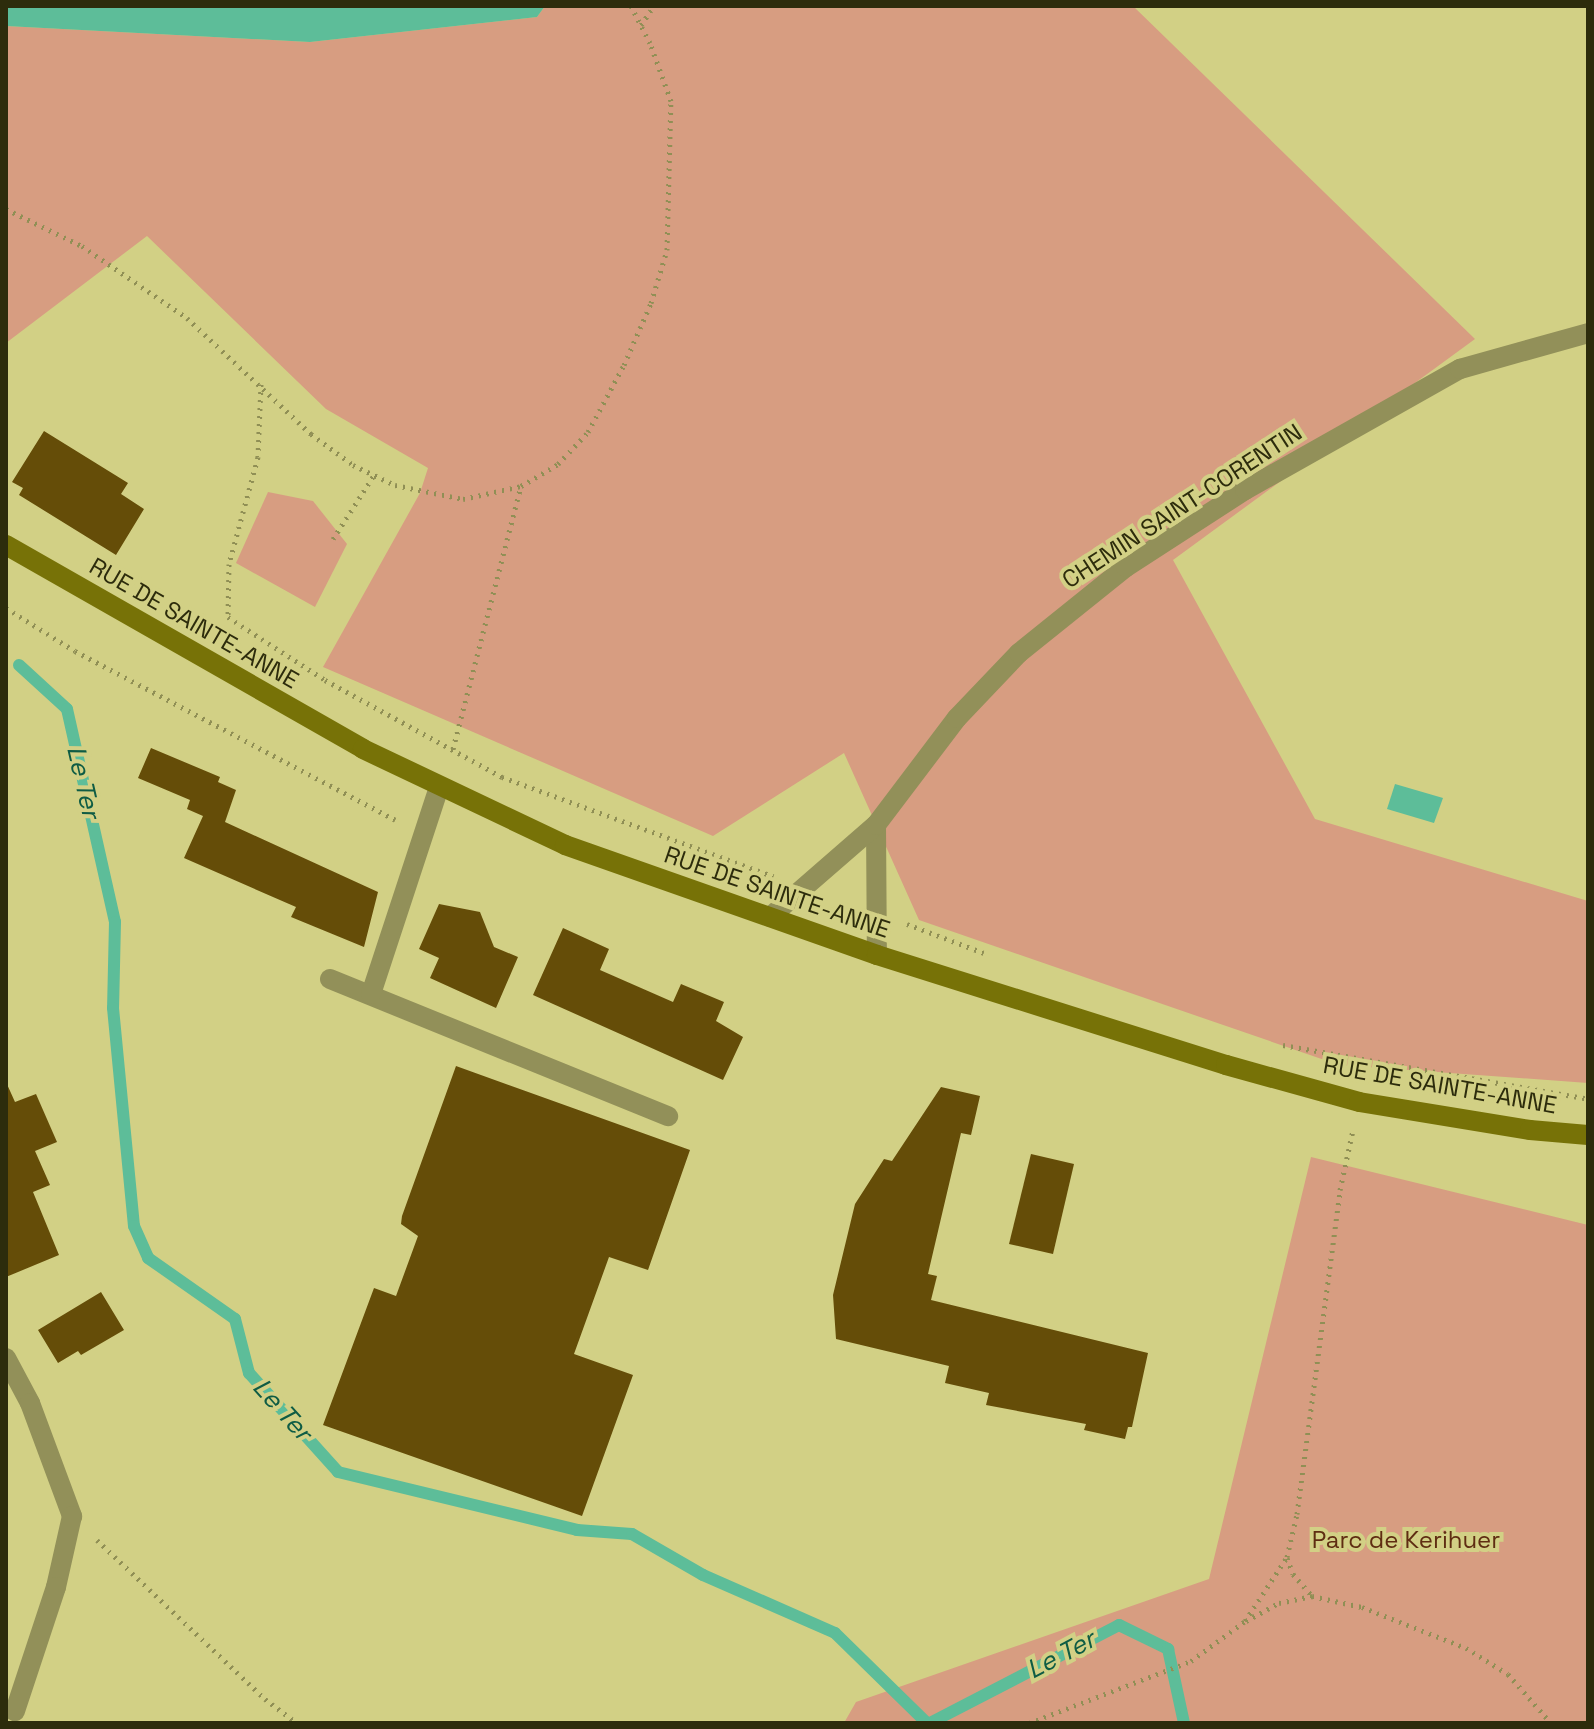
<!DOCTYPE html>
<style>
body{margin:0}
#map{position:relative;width:1594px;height:1729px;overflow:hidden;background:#d2d085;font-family:"Space Grotesk",sans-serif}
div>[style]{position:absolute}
.green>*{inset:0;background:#d79d81}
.water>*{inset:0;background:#5dbd99}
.stream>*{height:12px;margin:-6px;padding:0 6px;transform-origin:6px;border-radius:6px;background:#5dbd99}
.building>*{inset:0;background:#654d08}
.path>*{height:5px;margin-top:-2.5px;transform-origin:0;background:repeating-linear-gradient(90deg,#908f55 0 2px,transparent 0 8px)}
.lane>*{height:20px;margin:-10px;padding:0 10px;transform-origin:10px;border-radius:10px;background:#929059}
.street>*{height:20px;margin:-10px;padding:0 10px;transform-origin:10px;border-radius:10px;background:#929059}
.secondary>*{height:20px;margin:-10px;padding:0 10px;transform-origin:10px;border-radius:10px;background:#777207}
span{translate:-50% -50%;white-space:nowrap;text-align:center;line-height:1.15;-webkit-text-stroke:8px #d2d085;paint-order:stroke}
.street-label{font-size:24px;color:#2d2c0c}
.park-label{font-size:24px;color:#5f2d12}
.water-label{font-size:26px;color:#0f5c44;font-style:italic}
.frame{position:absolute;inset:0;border:8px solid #2d2c0c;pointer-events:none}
</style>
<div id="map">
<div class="green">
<div style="clip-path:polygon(545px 6px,1133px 6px,1475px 339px,1173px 560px,1315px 819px,1588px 901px,1588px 1083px,1339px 1065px,919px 920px,844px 753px,713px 836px,323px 667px,420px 493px,428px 468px,326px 409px,147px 236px,6px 343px,6px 26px,310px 42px,537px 17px)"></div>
<div style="clip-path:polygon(268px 492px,313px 501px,347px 544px,315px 607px,236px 563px)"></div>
<div style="clip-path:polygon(1311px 1157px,1588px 1225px,1588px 1723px,844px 1723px,856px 1702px,1209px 1579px)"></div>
</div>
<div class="water">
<div style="clip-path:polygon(6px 6px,545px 6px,537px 17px,310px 42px,6px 26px)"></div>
<div style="clip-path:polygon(1395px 784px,1443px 798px,1434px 823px,1387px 809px)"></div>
</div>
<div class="stream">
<div style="left:19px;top:665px;width:65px;rotate:42.5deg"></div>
<div style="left:67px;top:709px;width:218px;rotate:77.3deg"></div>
<div style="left:115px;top:922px;width:86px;rotate:91.3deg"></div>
<div style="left:113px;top:1008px;width:219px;rotate:84.5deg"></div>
<div style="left:134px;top:1226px;width:35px;rotate:66deg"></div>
<div style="left:148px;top:1258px;width:106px;rotate:35deg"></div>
<div style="left:235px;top:1319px;width:56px;rotate:75.5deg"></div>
<div style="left:249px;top:1373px;width:133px;rotate:48deg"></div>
<div style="left:338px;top:1472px;width:246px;rotate:13.6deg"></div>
<div style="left:577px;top:1530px;width:55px;rotate:4.2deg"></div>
<div style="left:632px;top:1534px;width:82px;rotate:30deg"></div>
<div style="left:703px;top:1575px;width:144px;rotate:23.7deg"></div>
<div style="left:835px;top:1633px;width:129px;rotate:44.4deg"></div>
<div style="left:930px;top:1723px;width:213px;rotate:-27.4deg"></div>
<div style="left:1119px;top:1625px;width:55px;rotate:26.1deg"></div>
<div style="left:1168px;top:1649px;width:76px;rotate:77.8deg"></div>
</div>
<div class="building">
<div style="clip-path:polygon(44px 431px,128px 483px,121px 494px,144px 509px,116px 555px,19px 495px,23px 488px,12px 482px)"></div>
<div style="clip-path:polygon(151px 748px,220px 777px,218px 782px,236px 790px,225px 822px,378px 892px,364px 947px,291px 917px,296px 907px,184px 858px,203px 816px,187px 809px,190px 800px,138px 778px)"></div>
<div style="clip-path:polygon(439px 904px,480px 912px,494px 947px,518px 957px,496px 1008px,430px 978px,439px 958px,419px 949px)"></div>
<div style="clip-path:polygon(563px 928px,609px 949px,600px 970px,673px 1002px,681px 984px,724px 1002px,716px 1021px,743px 1037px,723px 1080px,533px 995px)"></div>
<div style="clip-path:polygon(456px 1066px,690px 1150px,648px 1270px,609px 1257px,574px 1354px,633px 1375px,582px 1516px,323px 1425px,374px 1288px,396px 1296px,418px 1236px,401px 1224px,402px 1216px)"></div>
<div style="clip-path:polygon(6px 1082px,15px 1102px,36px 1094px,57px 1142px,35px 1151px,50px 1185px,33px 1192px,59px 1255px,6px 1277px)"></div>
<div style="clip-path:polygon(941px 1087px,980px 1096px,971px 1135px,961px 1133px,928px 1274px,937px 1276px,931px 1300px,1148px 1353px,1132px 1427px,1128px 1427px,1125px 1439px,1084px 1430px,1086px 1424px,986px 1405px,989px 1393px,945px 1383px,949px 1366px,836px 1339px,833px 1295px,855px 1204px,884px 1159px,892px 1161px)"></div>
<div style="clip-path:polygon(1031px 1154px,1074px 1164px,1053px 1254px,1009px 1244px)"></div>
<div style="clip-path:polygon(101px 1292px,124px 1330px,81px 1355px,78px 1351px,58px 1363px,38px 1330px)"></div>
</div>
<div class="path">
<div style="left:641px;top:25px;width:23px;rotate:-56deg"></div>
<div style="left:6px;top:209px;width:85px;rotate:26deg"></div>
<div style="left:82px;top:246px;width:127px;rotate:34.4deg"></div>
<div style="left:187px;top:318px;width:170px;rotate:43.1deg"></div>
<div style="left:311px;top:434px;width:52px;rotate:36.4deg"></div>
<div style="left:353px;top:465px;width:47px;rotate:25.5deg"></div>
<div style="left:395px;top:485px;width:69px;rotate:11.6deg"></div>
<div style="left:463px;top:499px;width:59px;rotate:-12.6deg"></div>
<div style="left:521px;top:486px;width:43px;rotate:-30.7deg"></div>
<div style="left:558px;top:464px;width:44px;rotate:-46.8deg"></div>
<div style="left:588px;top:432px;width:76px;rotate:-61.8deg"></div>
<div style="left:624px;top:365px;width:68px;rotate:-66.5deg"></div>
<div style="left:651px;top:303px;width:55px;rotate:-73.2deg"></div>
<div style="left:667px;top:250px;width:149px;rotate:-88.5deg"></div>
<div style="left:671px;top:101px;width:62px;rotate:-109.9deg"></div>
<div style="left:650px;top:43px;width:42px;rotate:-117.2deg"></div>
<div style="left:261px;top:384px;width:73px;rotate:92.4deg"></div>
<div style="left:258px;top:457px;width:111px;rotate:105.2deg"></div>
<div style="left:229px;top:564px;width:53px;rotate:91.1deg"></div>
<div style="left:228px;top:617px;width:116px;rotate:33deg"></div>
<div style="left:325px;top:680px;width:202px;rotate:28.7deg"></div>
<div style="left:502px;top:777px;width:289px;rotate:20.1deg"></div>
<div style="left:333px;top:539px;width:76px;rotate:-57.4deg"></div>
<div style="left:6px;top:608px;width:81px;rotate:31.9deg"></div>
<div style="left:75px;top:651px;width:362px;rotate:27.8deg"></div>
<div style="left:453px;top:749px;width:272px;rotate:-75.5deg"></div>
<div style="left:907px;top:924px;width:82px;rotate:20.6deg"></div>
<div style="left:1283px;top:1045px;width:310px;rotate:10deg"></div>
<div style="left:97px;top:1540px;width:231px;rotate:43.4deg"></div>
<div style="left:265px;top:1699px;width:40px;rotate:37deg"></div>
<div style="left:1287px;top:1558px;width:17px;rotate:69deg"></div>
<div style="left:1293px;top:1574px;width:29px;rotate:49deg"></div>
<div style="left:1312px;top:1596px;width:51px;rotate:12.4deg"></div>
<div style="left:1362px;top:1607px;width:112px;rotate:21.5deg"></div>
<div style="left:1466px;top:1648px;width:49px;rotate:31.8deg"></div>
<div style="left:1508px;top:1674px;width:65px;rotate:48.7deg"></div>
<div style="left:1246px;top:1621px;width:38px;rotate:-29deg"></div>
<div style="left:1279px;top:1603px;width:34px;rotate:-12deg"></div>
<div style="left:1029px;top:1723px;width:173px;rotate:-20.9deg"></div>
<div style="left:1191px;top:1661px;width:67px;rotate:-36.5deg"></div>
<div style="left:1245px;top:1621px;width:77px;rotate:-56.7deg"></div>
<div style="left:1287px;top:1557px;width:44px;rotate:-76.9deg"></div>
<div style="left:1297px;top:1514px;width:327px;rotate:-82.4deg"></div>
<div style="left:1340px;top:1190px;width:61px;rotate:-77.8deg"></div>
</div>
<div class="lane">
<div style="left:330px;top:979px;width:365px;rotate:22.1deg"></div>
<div style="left:6px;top:1358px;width:51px;rotate:61.9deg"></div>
<div style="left:30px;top:1403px;width:121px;rotate:69.6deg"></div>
<div style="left:72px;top:1516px;width:73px;rotate:102.7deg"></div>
<div style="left:56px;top:1587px;width:131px;rotate:108.3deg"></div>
</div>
<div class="street">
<div style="left:876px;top:825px;width:130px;rotate:89.6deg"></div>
<div style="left:770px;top:917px;width:140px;rotate:-41deg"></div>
<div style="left:876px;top:825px;width:134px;rotate:-52.9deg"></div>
<div style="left:957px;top:718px;width:90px;rotate:-46.4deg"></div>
<div style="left:1019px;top:653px;width:137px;rotate:-38.8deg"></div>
<div style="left:1126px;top:567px;width:142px;rotate:-32.9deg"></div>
<div style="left:1245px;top:490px;width:247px;rotate:-29.4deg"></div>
<div style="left:1460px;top:369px;width:133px;rotate:-15.7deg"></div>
<div style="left:371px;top:994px;width:218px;rotate:-71.8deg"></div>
</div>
<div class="secondary">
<div style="left:6px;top:545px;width:411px;rotate:29.7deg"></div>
<div style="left:363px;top:749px;width:224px;rotate:25.4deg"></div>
<div style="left:565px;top:845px;width:331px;rotate:19.4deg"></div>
<div style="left:877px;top:955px;width:366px;rotate:17.5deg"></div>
<div style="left:1226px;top:1065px;width:138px;rotate:15.5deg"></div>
<div style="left:1359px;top:1102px;width:173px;rotate:9.3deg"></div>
<div style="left:1530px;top:1130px;width:58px;rotate:4.9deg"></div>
</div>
<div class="street-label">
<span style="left:1182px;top:506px;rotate:-33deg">CHEMIN SAINT-CORENTIN</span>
<span style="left:194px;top:623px;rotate:30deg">RUE DE SAINTE-ANNE</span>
<span style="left:777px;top:892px;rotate:19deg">RUE DE SAINTE-ANNE</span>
<span style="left:1440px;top:1085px;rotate:10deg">RUE DE SAINTE-ANNE</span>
</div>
<div class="park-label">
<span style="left:1406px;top:1540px">Parc de Kerihuer</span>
</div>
<div class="water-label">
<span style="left:83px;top:782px;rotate:77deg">Le Ter</span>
<span style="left:282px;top:1410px;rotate:48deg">Le Ter</span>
<span style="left:1061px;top:1655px;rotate:-28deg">Le Ter</span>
</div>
<div class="frame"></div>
</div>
